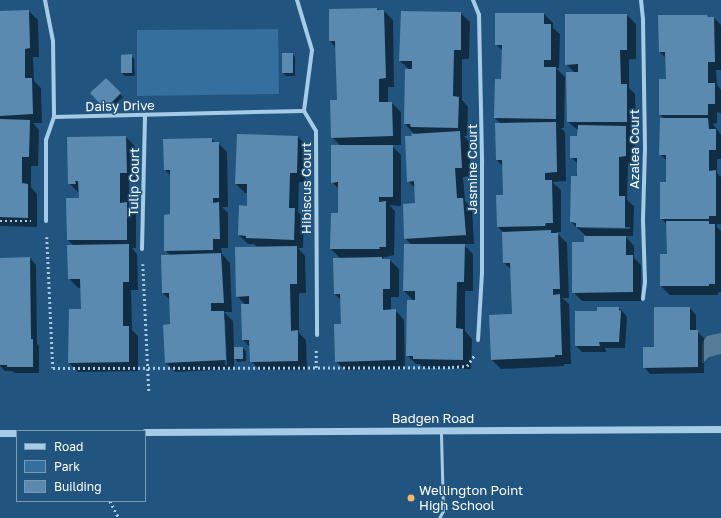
<!DOCTYPE html>
<style>
body{margin:0}
#map{position:relative;width:721px;height:518px;overflow:hidden;background:#21557f;font-family:"Golos Text",sans-serif}
div>[style]{position:absolute}
.green>*{inset:0;background:#346f9d}
.water>*{inset:0;background:#567c9a}
.shadow>*{inset:0;background:#0007}
.building>*{inset:0;background:#5a8ab0}
.path>*{height:2.5px;margin-top:-1.25px;transform-origin:0;background:repeating-linear-gradient(90deg,#a6cbe7 0 2px,transparent 0 5px)}
.service>*{height:3px;margin:-1.5px;padding:0 1.5px;transform-origin:1.5px;border-radius:1.5px;background:#a6cbe7}
.minor>*{height:4px;margin:-2px;padding:0 2px;transform-origin:2px;border-radius:2px;background:#a6cbe7}
.tertiary>*{height:7px;margin:-3.5px;padding:0 3.5px;transform-origin:3.5px;border-radius:3.5px;background:#a6cbe7}
.dots>*{width:11px;height:11px;translate:-50% -50%;box-sizing:border-box;border:2px solid #21557f;border-radius:50%}
span{translate:-50% -50%;white-space:nowrap;text-align:center;line-height:1.15;-webkit-text-stroke:3px #21557f;paint-order:stroke}
.street-label{font-size:13px;color:#fff}
.poi-label{font-size:13px;color:#fff}
.left{translate:0 -50%;text-align:left}
.legend{position:absolute;left:16px;top:430px;width:130px;height:72px;box-sizing:border-box;background:#21557f;border:1px solid #7a99b2;margin:0;padding:5px 7px;list-style:none;font-size:12px;color:#fff}
.legend li{display:flex;align-items:center;gap:8px;height:20px}
.legend b{width:20px;border:1px solid #7a99b2}
</style>
<div id="map">
<div class="green">
<div style="clip-path:polygon(278px 29px,279px 94px,137px 96px,137px 30px)"></div>
</div>
<div class="water">
<div style="clip-path:polygon(721px 333px,721px 354px,709px 357px,702px 364px,702px 343px,707px 336px)"></div>
</div>
<div class="shadow">
<div style="clip-path:polygon(377px 9px,384px 11px,393px 20px,394px 87px,388px 87px,388px 103px,392px 103px,401px 112px,401px 145px,391px 145px,401px 155px,401px 206px,389px 205px,395px 211px,394px 255px,382px 258px,384px 260px,390px 260px,399px 269px,399px 297px,391px 297px,391px 311px,395px 310px,404px 320px,405px 369px,345px 370px,336px 361px,342px 325px,341px 300px,335px 294px,341px 259px,331px 249px,332px 214px,339px 214px,339px 189px,332px 182px,341px 146px,332px 137px,338px 101px,336px 48px,330px 41px,330px 10px)"></div>
<div style="clip-path:polygon(29px 11px,38px 20px,39px 57px,33px 57px,34px 81px,41px 88px,42px 123px,33px 123px,39px 130px,38px 166px,31px 166px,31px 187px,37px 194px,37px 227px,0 226px,0 12px)"></div>
<div style="clip-path:polygon(461px 13px,470px 22px,469px 59px,462px 59px,462px 100px,468px 107px,467px 136px,464px 136px,469px 141px,471px 176px,463px 177px,465px 201px,472px 208px,474px 244px,463px 244px,473px 254px,473px 291px,465px 291px,465px 331px,472px 339px,471px 369px,423px 368px,420px 364px,416px 364px,407px 355px,414px 301px,404px 291px,412px 245px,405px 238px,416px 204px,415px 188px,408px 181px,413px 136px,415px 135px,405px 124px,410px 70px,400px 61px)"></div>
<div style="clip-path:polygon(544px 14px,553px 23px,553px 28px,560px 34px,559px 68px,556px 68px,565px 77px,564px 128px,561px 128px,565px 132px,566px 181px,552px 182px,561px 190px,561px 232px,556px 232px,567px 243px,569px 298px,562px 298px,569px 304px,571px 364px,564px 364px,564px 366px,501px 369px,492px 360px,513px 315px,511px 269px,504px 263px,503px 232px,498px 227px,504px 196px,503px 167px,497px 160px,496px 124px,501px 124px,495px 118px,502px 80px,503px 51px,496px 44px)"></div>
<div style="clip-path:polygon(evenodd,627px 15px,636px 24px,636px 59px,629px 59px,629px 88px,635px 94px,636px 130px,629px 130px,635px 136px,635px 165px,628px 165px,627px 200px,634px 206px,633px 236px,625px 236px,634px 246px,634px 258px,641px 265px,641px 301px,582px 301px,573px 292px,587px 237px,571px 222px,578px 164px,571px 157px,578px 137px,579px 131px,568px 122px,575px 73px,566px 64px,627px 15px,578px 226px,630px 227px,630px 229px,580px 228px,578px 226px)"></div>
<div style="clip-path:polygon(707px 16px,709px 18px,714px 18px,721px 25px,721px 70px,716px 70px,717px 85px,721px 90px,721px 113px,717px 112px,717px 123px,713px 124px,721px 135px,721px 159px,717px 159px,717px 173px,721px 177px,721px 224px,717px 224px,717px 227px,721px 231px,721px 292px,718px 292px,718px 295px,670px 295px,661px 286px,668px 255px,667px 225px,661px 218px,667px 183px,667px 161px,660px 154px,665px 119px,660px 115px,667px 80px,666px 58px,660px 52px)"></div>
<div style="clip-path:polygon(292px 54px,295px 57px,295px 76px,286px 76px,283px 73px)"></div>
<div style="clip-path:polygon(131px 55px,134px 59px,135px 76px,125px 76px,122px 73px)"></div>
<div style="clip-path:polygon(106px 79px,123px 97px,109px 111px,91px 93px)"></div>
<div style="clip-path:polygon(126px 137px,135px 146px,136px 182px,129px 182px,129px 206px,136px 213px,136px 248px,132px 248px,137px 254px,138px 290px,131px 290px,132px 330px,138px 336px,138px 371px,78px 372px,69px 363px,82px 310px,81px 288px,78px 288px,69px 278px,74px 246px,68px 240px,80px 199px,79px 193px,69px 183px)"></div>
<div style="clip-path:polygon(298px 137px,307px 146px,305px 182px,299px 182px,298px 212px,304px 218px,303px 248px,298px 248px,305px 256px,306px 293px,299px 293px,299px 333px,306px 340px,307px 370px,260px 370px,251px 361px,250px 347px,243px 340px,246px 305px,237px 296px,257px 247px,254px 244px,248px 244px,239px 235px,248px 207px,248px 193px,245px 193px,236px 184px)"></div>
<div style="clip-path:polygon(evenodd,212px 139px,215px 143px,218px 143px,227px 152px,228px 207px,222px 207px,228px 213px,228px 248px,221px 248px,222px 254px,230px 263px,232px 312px,224px 312px,233px 321px,234px 348px,243px 348px,246px 351px,246px 361px,238px 362px,234px 358px,234px 369px,175px 372px,166px 363px,171px 325px,170px 300px,163px 293px,171px 256px,165px 250px,171px 215px,171px 176px,165px 170px,212px 139px,223px 320px,225px 320px,227px 365px,225px 365px,223px 320px)"></div>
<div style="clip-path:polygon(30px 258px,36px 265px,37px 344px,39px 346px,39px 373px,15px 373px,12px 371px,5px 371px,0 366px,0 374px,0 259px)"></div>
<div style="clip-path:polygon(598px 308px,619px 308px,625px 314px,627px 318px,625px 348px,605px 348px,606px 352px,582px 352px,576px 346px,598px 312px)"></div>
<div style="clip-path:polygon(655px 308px,690px 308px,696px 315px,696px 331px,704px 338px,704px 373px,650px 374px,644px 367px,655px 348px)"></div>
</div>
<div class="building">
<div style="clip-path:polygon(377px 8px,377px 10px,384px 10px,386px 78px,379px 79px,379px 102px,392px 102px,393px 136px,331px 138px,330px 100px,337px 100px,335px 41px,329px 41px,329px 9px)"></div>
<div style="clip-path:polygon(29px 10px,30px 48px,25px 49px,25px 78px,32px 78px,33px 114px,0 116px,0 11px)"></div>
<div style="clip-path:polygon(401px 11px,461px 12px,461px 50px,454px 50px,453px 96px,459px 97px,458px 128px,411px 127px,410px 124px,404px 124px,405px 69px,412px 69px,412px 61px,399px 61px)"></div>
<div style="clip-path:polygon(495px 13px,544px 13px,544px 24px,551px 24px,551px 60px,544px 60px,544px 67px,556px 67px,556px 119px,494px 118px,495px 79px,501px 79px,502px 45px,495px 45px)"></div>
<div style="clip-path:polygon(565px 14px,627px 14px,627px 50px,620px 50px,621px 84px,627px 84px,627px 122px,567px 122px,566px 72px,578px 72px,578px 64px,565px 65px)"></div>
<div style="clip-path:polygon(658px 15px,707px 15px,708px 17px,714px 17px,715px 62px,708px 62px,708px 83px,715px 83px,715px 104px,708px 104px,708px 115px,659px 115px,659px 79px,666px 79px,665px 52px,659px 52px)"></div>
<div style="clip-path:polygon(282px 53px,293px 53px,293px 73px,282px 73px)"></div>
<div style="clip-path:polygon(132px 54px,132px 73px,121px 73px,121px 55px)"></div>
<div style="clip-path:polygon(106px 78px,121px 93px,105px 109px,90px 93px)"></div>
<div style="clip-path:polygon(660px 118px,708px 118px,709px 129px,716px 129px,716px 150px,709px 150px,709px 171px,716px 170px,716px 216px,709px 216px,709px 219px,660px 219px,660px 182px,666px 182px,666px 155px,659px 155px)"></div>
<div style="clip-path:polygon(0 119px,30px 120px,29px 157px,22px 157px,22px 183px,28px 184px,28px 218px,0 217px)"></div>
<div style="clip-path:polygon(556px 122px,557px 172px,545px 173px,545px 180px,552px 180px,553px 223px,546px 223px,545px 226px,497px 227px,496px 195px,503px 195px,502px 160px,496px 160px,495px 123px)"></div>
<div style="clip-path:polygon(578px 125px,626px 126px,626px 156px,619px 157px,619px 196px,625px 196px,625px 228px,576px 227px,576px 223px,570px 222px,571px 176px,577px 176px,577px 158px,570px 158px,570px 136px,577px 136px)"></div>
<div style="clip-path:polygon(460px 131px,462px 168px,455px 168px,457px 198px,463px 198px,466px 235px,404px 239px,403px 204px,415px 203px,414px 181px,407px 182px,405px 136px,412px 136px,411px 134px)"></div>
<div style="clip-path:polygon(237px 134px,298px 136px,297px 173px,290px 173px,289px 208px,295px 208px,294px 240px,246px 238px,246px 236px,238px 235px,239px 205px,247px 206px,247px 184px,235px 184px)"></div>
<div style="clip-path:polygon(126px 136px,127px 173px,120px 173px,120px 203px,127px 202px,127px 240px,67px 240px,66px 198px,79px 198px,78px 181px,75px 181px,76px 184px,68px 184px,67px 137px)"></div>
<div style="clip-path:polygon(212px 138px,212px 142px,219px 142px,219px 198px,213px 198px,213px 203px,219px 202px,220px 239px,213px 239px,213px 250px,164px 251px,164px 215px,170px 214px,170px 170px,164px 170px,163px 139px)"></div>
<div style="clip-path:polygon(331px 145px,393px 145px,393px 197px,379px 197px,379px 202px,386px 201px,386px 247px,379px 247px,380px 249px,330px 249px,331px 213px,338px 213px,338px 182px,331px 183px)"></div>
<div style="clip-path:polygon(666px 221px,709px 221px,709px 224px,715px 224px,715px 284px,709px 284px,709px 286px,660px 286px,660px 254px,667px 254px)"></div>
<div style="clip-path:polygon(551px 230px,551px 233px,558px 233px,560px 289px,553px 289px,553px 295px,560px 294px,562px 355px,555px 355px,555px 357px,491px 360px,489px 315px,512px 314px,510px 263px,503px 263px,502px 232px)"></div>
<div style="clip-path:polygon(584px 236px,626px 236px,626px 255px,633px 255px,633px 292px,572px 293px,572px 242px,584px 242px)"></div>
<div style="clip-path:polygon(129px 244px,129px 282px,123px 282px,123px 326px,129px 326px,129px 362px,68px 363px,69px 309px,81px 309px,80px 279px,68px 279px,67px 245px)"></div>
<div style="clip-path:polygon(404px 244px,465px 244px,464px 282px,457px 282px,456px 328px,463px 329px,463px 360px,413px 359px,413px 356px,406px 356px,407px 300px,415px 300px,415px 291px,403px 291px)"></div>
<div style="clip-path:polygon(297px 246px,297px 284px,290px 284px,291px 331px,298px 330px,298px 361px,250px 362px,249px 340px,242px 340px,241px 304px,249px 304px,249px 296px,236px 297px,235px 247px)"></div>
<div style="clip-path:polygon(221px 253px,224px 303px,211px 303px,211px 311px,224px 311px,226px 360px,165px 363px,163px 325px,170px 324px,169px 293px,162px 293px,161px 255px)"></div>
<div style="clip-path:polygon(30px 257px,31px 339px,33px 339px,33px 367px,7px 367px,7px 365px,0 365px,0 258px)"></div>
<div style="clip-path:polygon(382px 257px,382px 259px,390px 259px,390px 289px,383px 289px,383px 310px,396px 309px,396px 360px,335px 362px,334px 324px,341px 324px,340px 294px,334px 294px,333px 258px)"></div>
<div style="clip-path:polygon(597px 307px,619px 307px,619px 310px,621px 311px,619px 342px,599px 342px,600px 346px,575px 346px,575px 311px,597px 311px)"></div>
<div style="clip-path:polygon(654px 307px,690px 307px,690px 330px,698px 330px,698px 367px,643px 368px,643px 347px,654px 347px)"></div>
<div style="clip-path:polygon(234px 347px,243px 347px,243px 359px,234px 359px)"></div>
</div>
<div class="path">
<div style="left:0;top:221px;width:31px"></div>
<div style="left:47px;top:237px;width:131px;rotate:87.4deg"></div>
<div style="left:53px;top:368px;width:399px;rotate:-0.1deg"></div>
<div style="left:452px;top:367px;width:15px;rotate:-4deg"></div>
<div style="left:467px;top:366px;width:14px;rotate:-56deg"></div>
<div style="left:143px;top:264px;width:127px;rotate:87.3deg"></div>
<div style="left:316px;top:368px;width:18px;rotate:-90deg"></div>
<div style="left:110px;top:501px;width:19px;rotate:62deg"></div>
</div>
<div class="service">
<div style="left:439px;top:518px;width:8px;rotate:-60deg"></div>
<div style="left:443px;top:511px;width:79px;rotate:-91.5deg"></div>
</div>
<div class="minor">
<div style="left:45px;top:0;width:42px;rotate:79deg"></div>
<div style="left:53px;top:41px;width:76px;rotate:89.2deg"></div>
<div style="left:54px;top:117px;width:250px;rotate:-1.4deg"></div>
<div style="left:297px;top:0;width:52px;rotate:73.3deg"></div>
<div style="left:312px;top:50px;width:62px;rotate:97.5deg"></div>
<div style="left:304px;top:111px;width:23px;rotate:59deg"></div>
<div style="left:316px;top:131px;width:204px;rotate:89.7deg"></div>
<div style="left:473px;top:0;width:16px;rotate:68deg"></div>
<div style="left:479px;top:15px;width:147px;rotate:88.8deg"></div>
<div style="left:482px;top:162px;width:111px;rotate:90deg"></div>
<div style="left:482px;top:273px;width:67px;rotate:93.4deg"></div>
<div style="left:641px;top:0;width:20px;rotate:84deg"></div>
<div style="left:643px;top:20px;width:128px;rotate:89.1deg"></div>
<div style="left:645px;top:148px;width:73px;rotate:91.6deg"></div>
<div style="left:643px;top:221px;width:61px;rotate:88.1deg"></div>
<div style="left:645px;top:282px;width:17px;rotate:97deg"></div>
<div style="left:46px;top:221px;width:81px;rotate:-90deg"></div>
<div style="left:46px;top:140px;width:24px;rotate:-71deg"></div>
<div style="left:142px;top:249px;width:134px;rotate:-88.7deg"></div>
</div>
<div class="tertiary">
<div style="left:145px;top:432px;width:576px;rotate:-0.3deg"></div>
<div style="left:0;top:433px;width:17px"></div>
</div>
<div class="dots">
<div style="left:411px;top:498px;background:#f4ba67"></div>
</div>
<div class="street-label">
<span style="left:120px;top:106px;rotate:-1deg">Daisy Drive</span>
<span style="left:634px;top:149px;rotate:-90deg">Azalea Court</span>
<span style="left:472px;top:169px;rotate:-90deg">Jasmine Court</span>
<span style="left:134px;top:182px;rotate:-89deg">Tulip Court</span>
<span style="left:306px;top:188px;rotate:-90deg">Hibiscus Court</span>
<span style="left:433px;top:418px">Badgen Road</span>
</div>
<div class="poi-label">
<span class="left" style="left:419px;top:498px">Wellington Point<br>High School</span>
</div>
<ul class="legend">
<li><b style="height:5px;background:#a6cbe7"></b>Road</li>
<li><b style="height:11px;background:#346f9d"></b>Park</li>
<li><b style="height:11px;background:#5a8ab0"></b>Building</li>
</ul>
</div>
